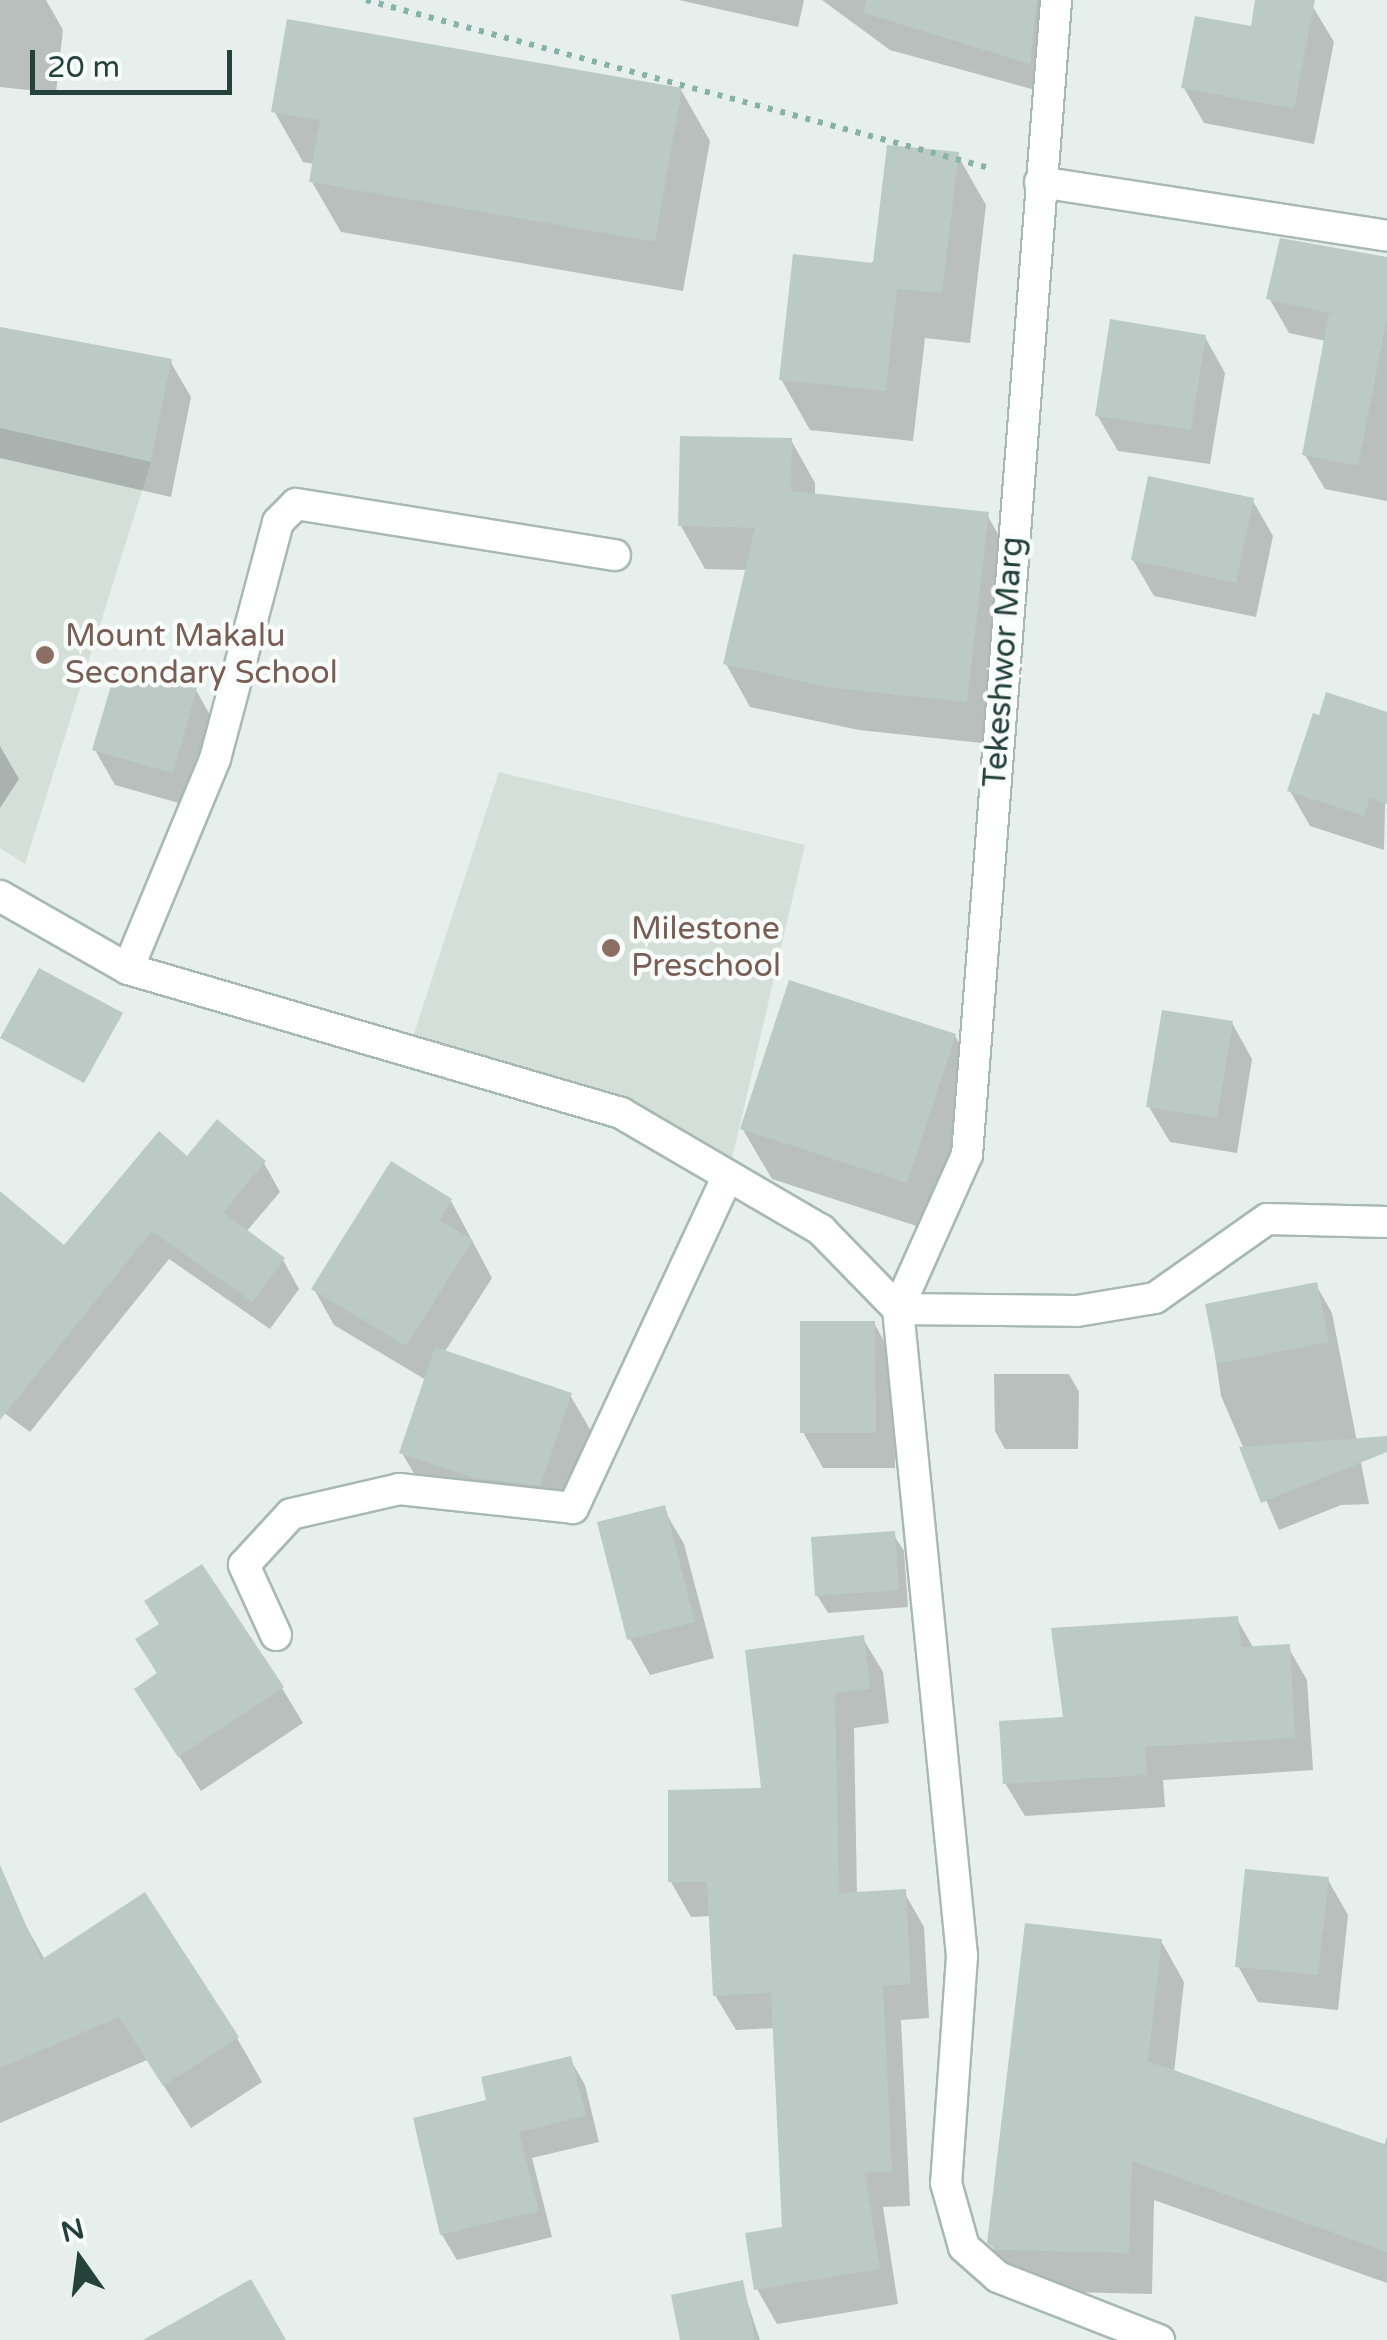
<!DOCTYPE html>
<style>
body{margin:0}
#map{position:relative;width:1387px;height:2340px;overflow:hidden;background:#e6efeb;font-family:"Varela Round",sans-serif}
div>[style]{position:absolute}
.built>*{inset:0;background:#d4dfda}
.shadow>*{inset:0;background:#0003}
.building>*{inset:0;background:#bbcac4}
.path>*{height:6px;margin-top:-3px;transform-origin:0;background:repeating-linear-gradient(90deg,#86b3a5 0 5px,transparent 0 13px)}
.roads{filter:drop-shadow(2px 0 #a8b8b2) drop-shadow(-2px 0 #a8b8b2) drop-shadow(0 2px #a8b8b2) drop-shadow(0 -2px #a8b8b2)}
.minor>*{height:30px;margin:-15px;padding:0 15px;transform-origin:15px;border-radius:15px;background:#fff}
.dots>*{width:28px;height:28px;translate:-50% -50%;box-sizing:border-box;border:5px solid #f7fbf9;border-radius:50%}
span{translate:-50% -50%;white-space:nowrap;text-align:center;line-height:1.15;-webkit-text-stroke:9px #f7fbf9;paint-order:stroke}
.education-label{font-size:32px;color:#785e54}
.left{translate:0 -50%;text-align:left}
.street-label{font-size:32px;color:#24423a}
.north{position:absolute;left:30px;top:2210px;width:100px;height:100px;-webkit-text-stroke:8px #f7fbf9;paint-order:stroke;rotate:346deg;font-size:28px;font-weight:700;line-height:40px;text-align:center;color:#24423a}
.north::after{content:'';display:block;margin:auto;width:35px;height:45px;background:#24423a;clip-path:polygon(50% 0,100% 100%,50% 72%,0 100%)}
.scale{position:absolute;left:30px;top:50px;width:202px;height:45px;box-sizing:border-box;border:5px solid #24423a;border-top:0;padding-left:12px;font-size:30px;line-height:35px;white-space:nowrap;color:#24423a;-webkit-text-stroke:8px #f7fbf9;paint-order:stroke}
</style>
<div id="map">
<div class="built">
<div style="clip-path:polygon(0 327px,172px 359px,151px 462px,25px 864px,0 848px)"></div>
<div style="clip-path:polygon(499px 772px,805px 845px,728px 1176px,621px 1113px,408px 1052px)"></div>
</div>
<div class="shadow">
<div style="clip-path:polygon(0 0,46px 0,63px 30px,56px 93px,0 87px)"></div>
<div style="clip-path:polygon(679px 0,804px 0,798px 27px)"></div>
<div style="clip-path:polygon(822px 0,1048px 0,1050px 94px,890px 50px)"></div>
<div style="clip-path:polygon(1258px 0,1313px 7px,1334px 42px,1314px 144px,1204px 123px,1184px 88px,1253px 29px)"></div>
<div style="clip-path:polygon(681px 90px,710px 141px,683px 291px,341px 232px,312px 182px,315px 164px,303px 162px,274px 111px)"></div>
<div style="clip-path:polygon(957px 154px,986px 205px,970px 343px,925px 338px,913px 441px,810px 430px,781px 379px)"></div>
<div style="clip-path:polygon(1387px 262px,1387px 501px,1325px 489px,1305px 455px,1326px 341px,1289px 333px,1269px 298px)"></div>
<div style="clip-path:polygon(0 329px,170px 361px,191px 397px,171px 497px,0 458px)"></div>
<div style="clip-path:polygon(1205px 337px,1225px 373px,1210px 464px,1118px 451px,1097px 415px)"></div>
<div style="clip-path:polygon(791px 440px,815px 483px,815px 496px,987px 515px,1012px 558px,991px 744px,859px 730px,750px 707px,726px 664px,748px 570px,705px 569px,681px 526px)"></div>
<div style="clip-path:polygon(1253px 501px,1273px 536px,1256px 617px,1154px 596px,1133px 560px)"></div>
<div style="clip-path:polygon(196px 690px,216px 726px,193px 807px,115px 785px,95px 750px)"></div>
<div style="clip-path:polygon(1387px 715px,1384px 850px,1310px 826px,1290px 791px)"></div>
<div style="clip-path:polygon(0 746px,19px 779px,0 808px)"></div>
<div style="clip-path:polygon(1232px 1023px,1252px 1059px,1237px 1153px,1170px 1142px,1149px 1107px)"></div>
<div style="clip-path:polygon(955px 1036px,984px 1087px,935px 1232px,772px 1179px,742px 1128px)"></div>
<div style="clip-path:polygon(187px 1159px,264px 1163px,280px 1192px,246px 1232px,283px 1260px,299px 1289px,270px 1329px,169px 1259px,30px 1432px,0 1410px,0 1194px,64px 1249px)"></div>
<div style="clip-path:polygon(451px 1201px,492px 1278px,444px 1353px,570px 1395px,591px 1431px,560px 1520px,423px 1489px,402px 1453px,426px 1380px,334px 1325px,314px 1289px)"></div>
<div style="clip-path:polygon(1316px 1285px,1332px 1313px,1369px 1504px,1341px 1505px,1279px 1530px,1221px 1396px,1208px 1306px)"></div>
<div style="clip-path:polygon(874px 1323px,894px 1359px,895px 1468px,823px 1468px,803px 1432px)"></div>
<div style="clip-path:polygon(994px 1374px,1069px 1374px,1079px 1392px,1078px 1449px,1005px 1449px,995px 1431px)"></div>
<div style="clip-path:polygon(663px 1508px,684px 1544px,714px 1658px,650px 1675px,630px 1639px,600px 1524px)"></div>
<div style="clip-path:polygon(893px 1534px,904px 1551px,908px 1607px,828px 1613px,817px 1595px)"></div>
<div style="clip-path:polygon(1237px 1619px,1254px 1649px,1288px 1647px,1307px 1680px,1313px 1770px,1163px 1780px,1165px 1807px,1025px 1816px,1005px 1783px,1065px 1719px)"></div>
<div style="clip-path:polygon(862px 1637px,883px 1672px,889px 1723px,854px 1728px,857px 1895px,904px 1892px,924px 1927px,929px 2018px,901px 2020px,910px 2206px,883px 2207px,898px 2304px,777px 2324px,757px 2289px,785px 2229px,775px 2028px,736px 2030px,715px 1995px,711px 1916px,691px 1917px,671px 1882px,764px 1791px)"></div>
<div style="clip-path:polygon(138px 1640px,282px 1688px,303px 1723px,201px 1791px,137px 1690px,158px 1675px)"></div>
<div style="clip-path:polygon(1328px 1880px,1348px 1915px,1338px 2010px,1258px 2002px,1238px 1966px)"></div>
<div style="clip-path:polygon(16px 1908px,45px 1960px,237px 2038px,262px 2082px,191px 2128px,147px 2060px,0 2123px,0 1915px)"></div>
<div style="clip-path:polygon(1161px 1941px,1184px 1982px,1174px 2073px,1384px 2147px,1387px 2137px,1387px 2283px,1154px 2200px,1152px 2294px,1022px 2291px,1014px 2284px,990px 2242px)"></div>
<div style="clip-path:polygon(570px 2059px,585px 2085px,599px 2142px,532px 2158px,552px 2237px,457px 2260px,442px 2235px,416px 2120px,489px 2102px)"></div>
<div style="clip-path:polygon(741px 2283px,760px 2340px,683px 2340px)"></div>
</div>
<div class="building">
<div style="clip-path:polygon(866px 0,1037px 0,1030px 64px,864px 13px)"></div>
<div style="clip-path:polygon(1255px 0,1315px 0,1294px 109px,1181px 88px,1195px 16px,1251px 26px)"></div>
<div style="clip-path:polygon(287px 19px,682px 88px,655px 242px,309px 182px,320px 120px,271px 112px)"></div>
<div style="clip-path:polygon(887px 145px,959px 152px,942px 293px,897px 289px,886px 391px,779px 380px,793px 254px,873px 263px)"></div>
<div style="clip-path:polygon(1280px 238px,1387px 257px,1387px 318px,1358px 466px,1302px 455px,1329px 313px,1266px 299px)"></div>
<div style="clip-path:polygon(1110px 319px,1206px 335px,1191px 430px,1095px 416px)"></div>
<div style="clip-path:polygon(0 327px,172px 359px,151px 462px,0 428px)"></div>
<div style="clip-path:polygon(680px 436px,792px 438px,791px 491px,989px 512px,967px 702px,832px 688px,723px 664px,755px 528px,678px 526px)"></div>
<div style="clip-path:polygon(1148px 476px,1254px 498px,1236px 583px,1131px 560px)"></div>
<div style="clip-path:polygon(117px 665px,197px 688px,173px 773px,92px 750px)"></div>
<div style="clip-path:polygon(1326px 692px,1387px 712px,1387px 804px,1370px 798px,1364px 816px,1287px 791px,1313px 713px,1319px 715px)"></div>
<div style="clip-path:polygon(39px 968px,123px 1013px,84px 1083px,0 1038px)"></div>
<div style="clip-path:polygon(789px 980px,956px 1034px,907px 1183px,740px 1129px)"></div>
<div style="clip-path:polygon(1162px 1010px,1233px 1021px,1217px 1118px,1146px 1107px)"></div>
<div style="clip-path:polygon(217px 1119px,266px 1161px,223px 1212px,285px 1258px,252px 1302px,152px 1231px,0 1420px,0 1191px,64px 1245px,159px 1131px,187px 1156px)"></div>
<div style="clip-path:polygon(391px 1161px,452px 1199px,440px 1220px,473px 1240px,406px 1346px,311px 1289px)"></div>
<div style="clip-path:polygon(1317px 1282px,1329px 1342px,1217px 1364px,1205px 1304px)"></div>
<div style="clip-path:polygon(800px 1321px,875px 1321px,876px 1433px,800px 1433px)"></div>
<div style="clip-path:polygon(435px 1347px,572px 1393px,540px 1486px,474px 1478px,399px 1453px)"></div>
<div style="clip-path:polygon(1387px 1436px,1387px 1452px,1261px 1503px,1239px 1447px)"></div>
<div style="clip-path:polygon(665px 1505px,695px 1622px,627px 1640px,597px 1522px)"></div>
<div style="clip-path:polygon(895px 1531px,899px 1590px,815px 1596px,811px 1537px)"></div>
<div style="clip-path:polygon(202px 1564px,284px 1687px,178px 1757px,134px 1689px,157px 1673px,135px 1639px,159px 1624px,144px 1601px)"></div>
<div style="clip-path:polygon(1238px 1616px,1241px 1647px,1290px 1644px,1295px 1738px,1145px 1747px,1147px 1775px,1003px 1784px,999px 1721px,1063px 1717px,1051px 1628px)"></div>
<div style="clip-path:polygon(864px 1635px,870px 1689px,835px 1693px,839px 1893px,906px 1889px,911px 1984px,883px 1986px,892px 2171px,865px 2173px,880px 2269px,754px 2290px,745px 2233px,782px 2227px,771px 1993px,713px 1996px,707px 1882px,668px 1882px,668px 1790px,761px 1788px,745px 1650px)"></div>
<div style="clip-path:polygon(0 1865px,41px 1960px,145px 1892px,239px 2037px,163px 2086px,119px 2017px,0 2068px)"></div>
<div style="clip-path:polygon(1245px 1869px,1329px 1877px,1318px 1975px,1235px 1967px)"></div>
<div style="clip-path:polygon(1025px 1923px,1162px 1939px,1148px 2061px,1387px 2145px,1387px 2252px,1132px 2161px,1129px 2253px,996px 2250px,987px 2243px)"></div>
<div style="clip-path:polygon(571px 2056px,586px 2116px,519px 2132px,539px 2211px,440px 2235px,413px 2118px,486px 2100px,481px 2077px)"></div>
<div style="clip-path:polygon(251px 2279px,286px 2340px,143px 2340px)"></div>
<div style="clip-path:polygon(743px 2280px,755px 2340px,680px 2340px,671px 2295px)"></div>
</div>
<div class="path">
<div style="left:366px;top:0;width:649px;rotate:15.08deg"></div>
</div>
<div class="roads">
<div class="minor">
<div style="left:1040px;top:182px;width:351px;rotate:8.8deg"></div>
<div style="left:0;top:896px;width:147px;rotate:29.7deg"></div>
<div style="left:128px;top:969px;width:514px;rotate:16.28deg"></div>
<div style="left:621px;top:1113px;width:232px;rotate:30.3deg"></div>
<div style="left:821px;top:1230px;width:110px;rotate:45.7deg"></div>
<div style="left:898px;top:1309px;width:650px;rotate:84.35deg"></div>
<div style="left:962px;top:1956px;width:228px;rotate:94deg"></div>
<div style="left:946px;top:2183px;width:66px;rotate:74.3deg"></div>
<div style="left:964px;top:2247px;width:45px;rotate:41.4deg"></div>
<div style="left:998px;top:2277px;width:173px;rotate:21.4deg"></div>
<div style="left:128px;top:969px;width:227px;rotate:-67.5deg"></div>
<div style="left:215px;top:759px;width:245px;rotate:-75.1deg"></div>
<div style="left:278px;top:522px;width:25px;rotate:-45deg"></div>
<div style="left:296px;top:504px;width:323px;rotate:9.1deg"></div>
<div style="left:898px;top:1309px;width:169px;rotate:-65.9deg"></div>
<div style="left:967px;top:1155px;width:1158px;rotate:-85.59deg"></div>
<div style="left:898px;top:1309px;width:179px;rotate:0.6deg"></div>
<div style="left:1077px;top:1311px;width:79px;rotate:-9.5deg"></div>
<div style="left:1155px;top:1298px;width:137px;rotate:-35.2deg"></div>
<div style="left:1267px;top:1219px;width:120px;rotate:1.4deg"></div>
<div style="left:276px;top:1635px;width:77px;rotate:-114.6deg"></div>
<div style="left:244px;top:1565px;width:69px;rotate:-47.3deg"></div>
<div style="left:291px;top:1514px;width:111px;rotate:-13deg"></div>
<div style="left:399px;top:1489px;width:175px;rotate:6.2deg"></div>
<div style="left:573px;top:1508px;width:366px;rotate:-65deg"></div>
</div>
</div>
<div class="dots">
<div style="left:45px;top:655px;background:#8d6e63"></div>
<div style="left:611px;top:948px;background:#8d6e63"></div>
</div>
<div class="education-label">
<span class="left" style="left:65px;top:655px">Mount Makalu<br>Secondary School</span>
<span class="left" style="left:631px;top:948px">Milestone<br>Preschool</span>
</div>
<div class="street-label">
<span style="left:1004px;top:662px;rotate:-86deg">Tekeshwor Marg</span>
</div>
<div class="north">N</div>
<div class="scale">20 m</div>
</div>
